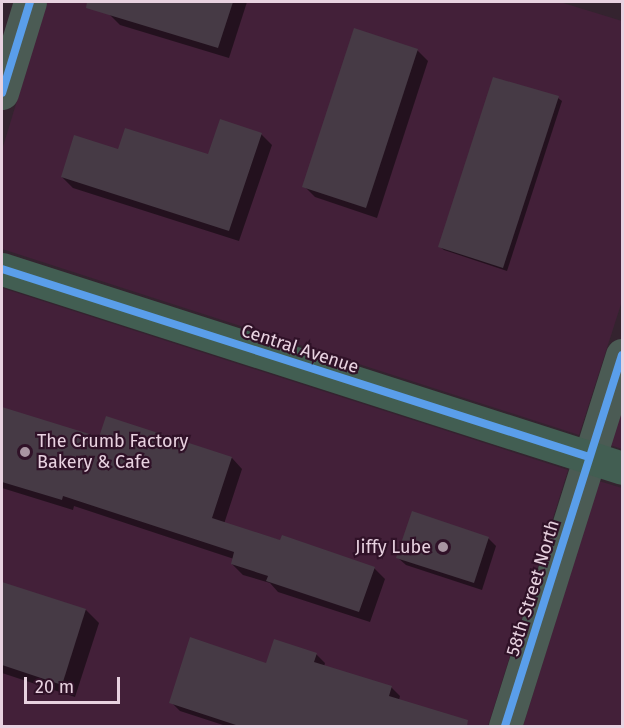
<!DOCTYPE html>
<style>
body{margin:0}
#map{position:relative;width:624px;height:728px;overflow:hidden;background:#34232f;font-family:"Fira Sans",sans-serif}
div>[style]{position:absolute}
.built>*{inset:0;background:#432039}
.shadow>*{inset:0;background:#0007}
.building>*{inset:0;background:#463a45}
.minor>*{height:33px;margin:-16.5px;padding:0 16.5px;transform-origin:16.5px;border-radius:16.5px;background:#4b5b54}
.major>*{height:33px;margin:-16.5px;padding:0 16.5px;transform-origin:16.5px;border-radius:16.5px;background:#425e52}
.cycleway>*{height:8px;margin:-4px;padding:0 4px;transform-origin:4px;border-radius:4px;background:#5a9eea}
.dots>*{width:16px;height:16px;translate:-50% -50%;box-sizing:border-box;border:3px solid #301228;border-radius:50%}
span{translate:-50% -50%;white-space:nowrap;text-align:center;line-height:1.15;-webkit-text-stroke:4.5px #301228;paint-order:stroke}
.street-label{font-size:18px;color:#e8d2e0}
.poi-label{font-size:18px;color:#e8d2e0}
.left{translate:0 -50%;text-align:left}
.right{translate:-100% -50%;text-align:right}
.frame{position:absolute;inset:0;border:3px solid #e8d2e0;pointer-events:none}
.scale{position:absolute;left:24px;top:677px;width:96px;height:27px;box-sizing:border-box;border:3px solid #e8d2e0;border-top:0;padding-left:8px;font-size:18px;line-height:21px;white-space:nowrap;color:#e8d2e0;-webkit-text-stroke:4px #301228;paint-order:stroke}
</style>
<div id="map">
<div class="built">
<div style="clip-path:polygon(47px 2px,560px 2px,622px 21px,622px 301px,579px 435px,2px 249px,2px 150px)"></div>
<div style="clip-path:polygon(2px 288px,568px 470px,488px 726px,2px 726px)"></div>
<div style="clip-path:polygon(622px 407px,622px 449px,610px 445px)"></div>
<div style="clip-path:polygon(599px 481px,622px 488px,622px 726px,523px 726px)"></div>
</div>
<div class="shadow">
<div style="clip-path:polygon(113px 2px,247px 2px,229px 58px,120px 25px,109px 14px)"></div>
<div style="clip-path:polygon(417px 50px,428px 61px,377px 218px,315px 197px,304px 186px)"></div>
<div style="clip-path:polygon(558px 98px,562px 101px,507px 271px,444px 250px,440px 247px)"></div>
<div style="clip-path:polygon(261px 134px,272px 145px,239px 241px,73px 188px,62px 177px,119px 151px,209px 156px)"></div>
<div style="clip-path:polygon(2px 408px,100px 439px,107px 418px,232px 458px,242px 469px,224px 524px,374px 568px,385px 579px,370px 622px,278px 592px,270px 583px,243px 575px,232px 564px,234px 559px,74px 506px,73px 510px,2px 488px)"></div>
<div style="clip-path:polygon(488px 538px,496px 546px,482px 590px,406px 565px,398px 558px)"></div>
<div style="clip-path:polygon(2px 583px,86px 610px,99px 623px,75px 697px,2px 673px)"></div>
<div style="clip-path:polygon(316px 654px,325px 663px,324px 667px,391px 687px,400px 696px,399px 700px,437px 718px,435px 726px,226px 726px,180px 711px,171px 702px,267px 665px)"></div>
</div>
<div class="building">
<div style="clip-path:polygon(87px 2px,233px 2px,218px 48px,86px 8px)"></div>
<div style="clip-path:polygon(354px 28px,418px 49px,366px 208px,302px 187px)"></div>
<div style="clip-path:polygon(493px 77px,559px 96px,503px 268px,438px 247px)"></div>
<div style="clip-path:polygon(220px 119px,262px 133px,229px 231px,61px 177px,74px 135px,118px 149px,125px 128px,208px 154px)"></div>
<div style="clip-path:polygon(2px 407px,99px 437px,106px 416px,232px 457px,212px 518px,280px 540px,282px 535px,375px 567px,359px 612px,266px 581px,268px 576px,231px 564px,234px 552px,63px 496px,62px 500px,2px 482px)"></div>
<div style="clip-path:polygon(412px 511px,489px 537px,474px 583px,396px 558px)"></div>
<div style="clip-path:polygon(2px 582px,86px 609px,62px 685px,2px 665px)"></div>
<div style="clip-path:polygon(190px 637px,266px 663px,274px 639px,317px 653px,314px 662px,392px 686px,389px 696px,468px 720px,467px 726px,239px 726px,169px 703px)"></div>
</div>
<div class="minor">
<div style="left:2px;top:93px;width:95px;rotate:-72.9deg"></div>
<div style="left:505px;top:726px;width:389px;rotate:-72.5deg"></div>
</div>
<div class="major">
<div style="left:2px;top:269px;width:651px;rotate:17.79deg"></div>
</div>
<div class="cycleway">
<div style="left:2px;top:93px;width:95px;rotate:-72.9deg"></div>
<div style="left:2px;top:269px;width:616px;rotate:17.76deg"></div>
<div style="left:505px;top:726px;width:389px;rotate:-72.5deg"></div>
</div>
<div class="dots">
<div style="left:25px;top:452px;background:#a995a2"></div>
<div style="left:443px;top:547px;background:#a995a2"></div>
</div>
<div class="street-label">
<span style="left:300px;top:349px;rotate:18deg">Central Avenue</span>
<span style="left:533px;top:588px;rotate:-73deg">58th Street North</span>
</div>
<div class="poi-label">
<span class="left" style="left:37px;top:452px">The Crumb Factory<br>Bakery &amp; Cafe</span>
<span class="right" style="left:431px;top:547px">Jiffy Lube</span>
</div>
<div class="frame"></div>
<div class="scale">20 m</div>
</div>
